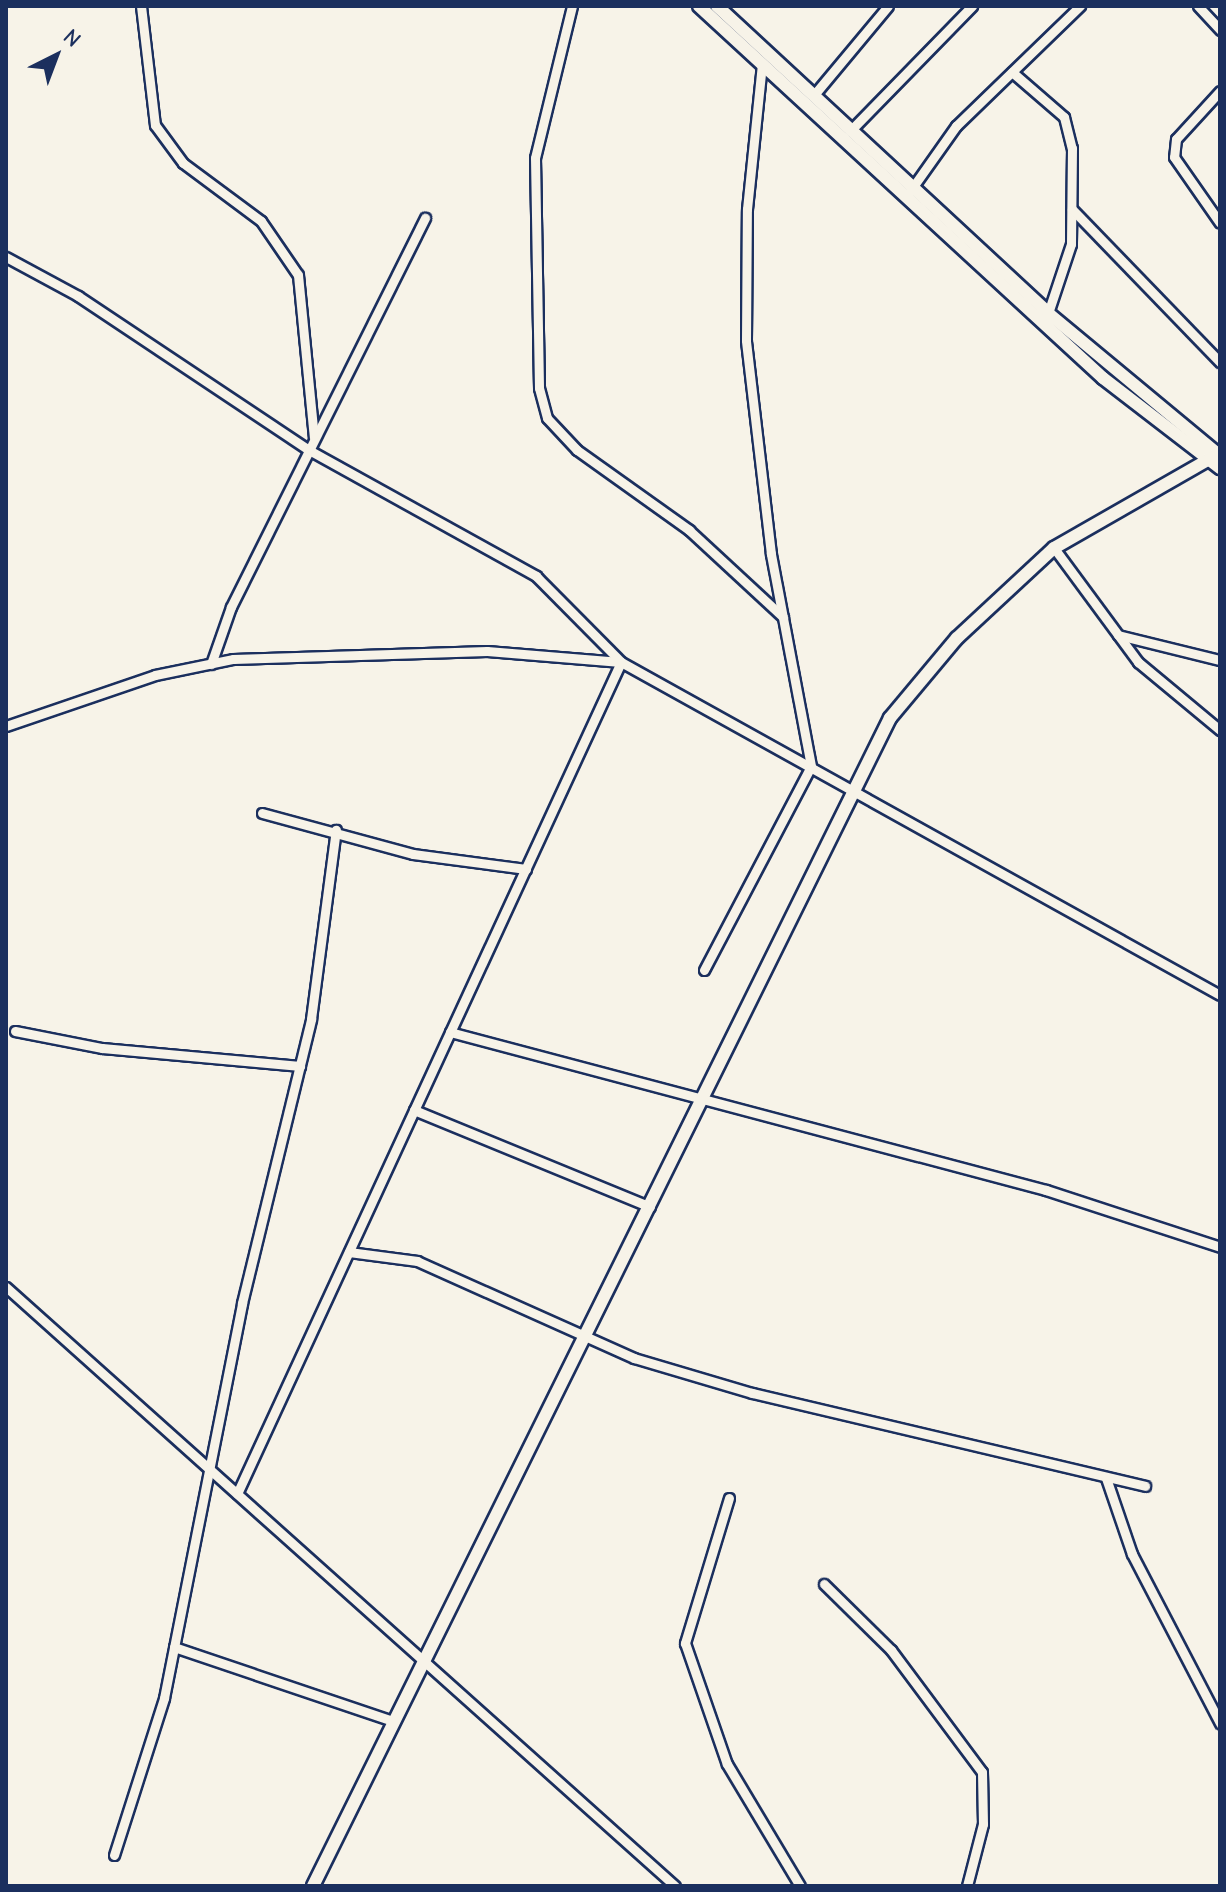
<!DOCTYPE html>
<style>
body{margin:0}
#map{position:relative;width:1226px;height:1892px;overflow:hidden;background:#f7f3e8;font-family:"Comic Neue",sans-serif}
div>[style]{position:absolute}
.roads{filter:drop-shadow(2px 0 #1b2f5e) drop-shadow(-2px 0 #1b2f5e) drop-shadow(0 2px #1b2f5e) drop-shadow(0 -2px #1b2f5e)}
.street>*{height:9px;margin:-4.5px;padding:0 4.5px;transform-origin:4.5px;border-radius:4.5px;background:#f7f3e8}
.secondary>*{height:12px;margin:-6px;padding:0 6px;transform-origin:6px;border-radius:6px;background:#f7f3e8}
span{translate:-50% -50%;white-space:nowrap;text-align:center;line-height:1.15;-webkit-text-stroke:8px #f7f3e8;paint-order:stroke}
.frame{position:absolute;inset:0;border:8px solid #1b2f5e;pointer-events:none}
.north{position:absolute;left:16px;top:16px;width:80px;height:80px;-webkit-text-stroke:6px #f7f3e8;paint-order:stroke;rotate:42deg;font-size:22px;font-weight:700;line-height:32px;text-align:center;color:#1b2f5e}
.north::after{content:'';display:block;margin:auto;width:28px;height:36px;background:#1b2f5e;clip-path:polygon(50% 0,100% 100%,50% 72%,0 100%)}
</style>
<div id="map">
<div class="roads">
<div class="street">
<div style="left:141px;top:6px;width:120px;rotate:83.3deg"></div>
<div style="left:155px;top:125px;width:47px;rotate:53.6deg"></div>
<div style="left:183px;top:163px;width:97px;rotate:36.6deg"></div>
<div style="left:261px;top:221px;width:65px;rotate:55.6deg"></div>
<div style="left:298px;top:275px;width:163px;rotate:84.4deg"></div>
<div style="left:572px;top:6px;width:156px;rotate:103.7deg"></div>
<div style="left:535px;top:158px;width:230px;rotate:89deg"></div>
<div style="left:539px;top:388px;width:31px;rotate:75deg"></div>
<div style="left:547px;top:418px;width:44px;rotate:46.8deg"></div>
<div style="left:577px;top:450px;width:138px;rotate:35.5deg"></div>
<div style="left:689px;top:530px;width:128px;rotate:42.8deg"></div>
<div style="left:1198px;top:6px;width:33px;rotate:47deg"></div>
<div style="left:1012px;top:72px;width:69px;rotate:40.9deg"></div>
<div style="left:1064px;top:117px;width:32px;rotate:76deg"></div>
<div style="left:1072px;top:148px;width:96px;rotate:90.6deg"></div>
<div style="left:1071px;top:244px;width:73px;rotate:108.4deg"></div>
<div style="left:1220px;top:91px;width:65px;rotate:132.5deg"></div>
<div style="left:1176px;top:139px;width:18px;rotate:96deg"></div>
<div style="left:1174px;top:157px;width:80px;rotate:55.1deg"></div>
<div style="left:813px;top:96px;width:117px;rotate:-50.2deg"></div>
<div style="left:850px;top:131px;width:175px;rotate:-45.7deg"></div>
<div style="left:910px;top:191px;width:80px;rotate:-54.7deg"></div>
<div style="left:956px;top:126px;width:173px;rotate:-44.1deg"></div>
<div style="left:1072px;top:209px;width:213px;rotate:46deg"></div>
<div style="left:6px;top:257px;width:82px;rotate:28.4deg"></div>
<div style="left:78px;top:296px;width:278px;rotate:33.7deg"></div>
<div style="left:309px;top:450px;width:260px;rotate:29deg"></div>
<div style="left:536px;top:576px;width:121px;rotate:45.3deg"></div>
<div style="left:621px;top:662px;width:916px;rotate:114.78deg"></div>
<div style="left:1054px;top:548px;width:142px;rotate:53.6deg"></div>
<div style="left:1138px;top:662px;width:107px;rotate:39.7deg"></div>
<div style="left:1118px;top:635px;width:105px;rotate:13.8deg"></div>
<div style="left:211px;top:664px;width:60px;rotate:-70.7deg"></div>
<div style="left:231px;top:607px;width:435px;rotate:-63.5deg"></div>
<div style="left:6px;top:726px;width:157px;rotate:-18.9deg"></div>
<div style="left:155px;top:675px;width:80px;rotate:-11.6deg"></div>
<div style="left:233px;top:659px;width:254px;rotate:-1.8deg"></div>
<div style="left:487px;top:651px;width:134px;rotate:4.7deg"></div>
<div style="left:621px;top:662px;width:685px;rotate:29.07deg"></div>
<div style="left:262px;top:813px;width:156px;rotate:15.2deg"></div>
<div style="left:413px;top:854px;width:114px;rotate:7.6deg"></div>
<div style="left:704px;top:970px;width:230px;rotate:-62.3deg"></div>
<div style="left:811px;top:766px;width:216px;rotate:-100.7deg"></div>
<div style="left:771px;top:554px;width:215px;rotate:-96.7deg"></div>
<div style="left:746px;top:340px;width:131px;rotate:-89.6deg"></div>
<div style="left:747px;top:209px;width:147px;rotate:-84.1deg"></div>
<div style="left:15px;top:1031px;width:89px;rotate:11.1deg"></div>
<div style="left:102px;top:1048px;width:199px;rotate:5.2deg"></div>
<div style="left:450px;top:1032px;width:617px;rotate:14.85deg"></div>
<div style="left:1046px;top:1190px;width:183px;rotate:18.1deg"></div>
<div style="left:414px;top:1110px;width:255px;rotate:22.3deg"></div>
<div style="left:349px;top:1252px;width:69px;rotate:7.5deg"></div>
<div style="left:417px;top:1261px;width:238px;rotate:24.1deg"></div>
<div style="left:634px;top:1358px;width:123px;rotate:16.5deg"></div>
<div style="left:752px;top:1393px;width:404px;rotate:13.3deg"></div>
<div style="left:6px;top:1287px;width:898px;rotate:41.84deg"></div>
<div style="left:1106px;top:1478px;width:80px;rotate:71.1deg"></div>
<div style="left:1132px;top:1554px;width:191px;rotate:62.5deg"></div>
<div style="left:729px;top:1498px;width:152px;rotate:106.9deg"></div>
<div style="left:685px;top:1643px;width:128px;rotate:70.9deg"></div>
<div style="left:727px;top:1764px;width:142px;rotate:59.1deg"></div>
<div style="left:824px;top:1584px;width:94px;rotate:44.6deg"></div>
<div style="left:891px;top:1650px;width:152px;rotate:53.3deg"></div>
<div style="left:982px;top:1772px;width:52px;rotate:88.9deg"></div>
<div style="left:983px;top:1824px;width:64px;rotate:104.5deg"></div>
<div style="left:174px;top:1647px;width:231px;rotate:18.7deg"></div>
<div style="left:114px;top:1855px;width:165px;rotate:-72.3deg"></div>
<div style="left:164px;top:1698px;width:403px;rotate:-78.8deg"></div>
<div style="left:242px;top:1303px;width:292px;rotate:-76.3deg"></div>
<div style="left:311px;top:1019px;width:191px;rotate:-82.5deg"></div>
</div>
<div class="secondary">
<div style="left:699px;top:6px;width:549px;rotate:42.64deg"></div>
<div style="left:1103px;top:378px;width:148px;rotate:37.6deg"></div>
<div style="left:717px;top:6px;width:451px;rotate:42.8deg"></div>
<div style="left:1048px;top:313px;width:224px;rotate:39.7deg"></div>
<div style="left:313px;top:1886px;width:1303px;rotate:-63.71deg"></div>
<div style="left:890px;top:718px;width:104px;rotate:-50.1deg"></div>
<div style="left:957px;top:638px;width:132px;rotate:-42.9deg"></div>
<div style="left:1054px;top:548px;width:191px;rotate:-29.8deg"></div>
</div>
</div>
<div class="frame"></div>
<div class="north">N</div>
</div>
